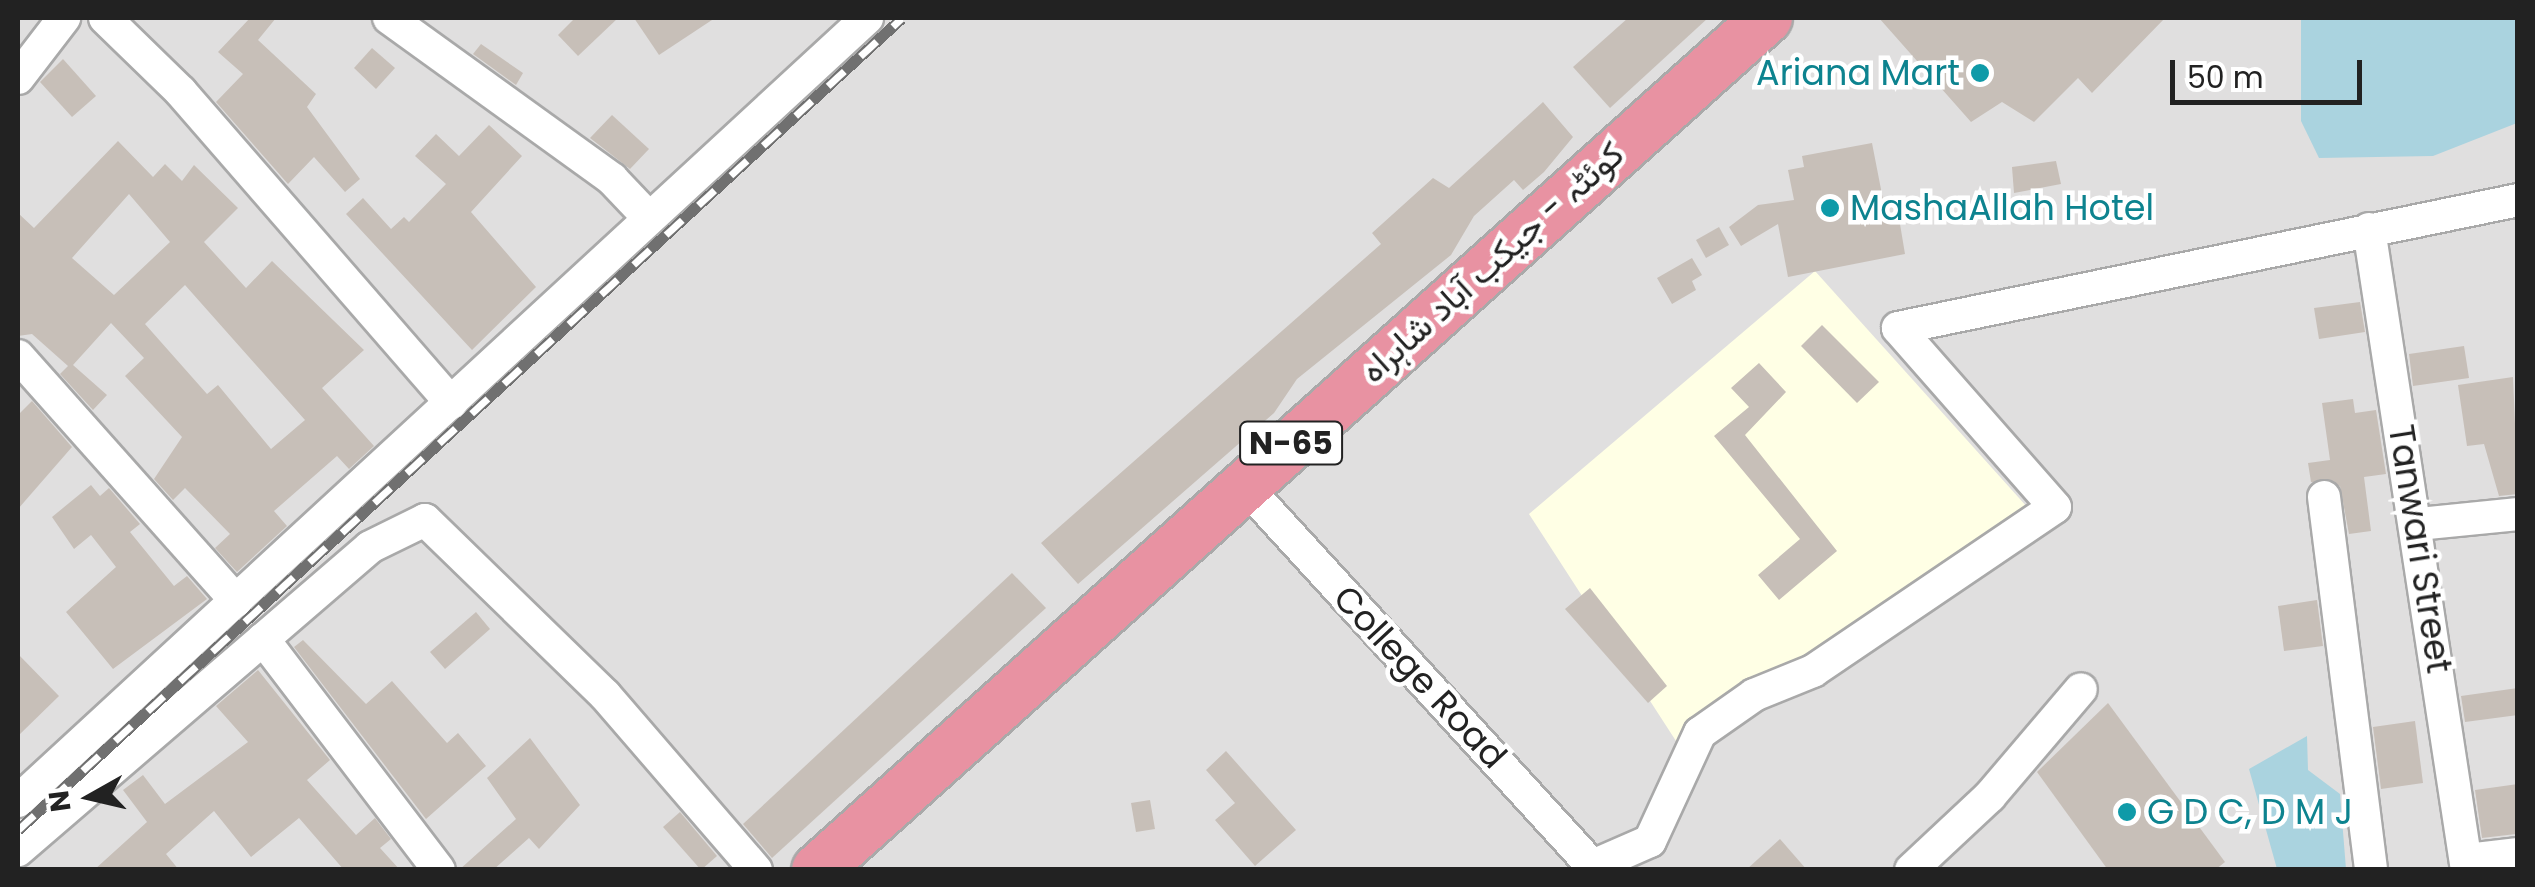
<!DOCTYPE html>
<meta charset="utf-8">
<style>
body{margin:0}
#map{position:relative;width:2535px;height:887px;overflow:hidden;background:#f2efe9;font-family:Poppins,Vazirmatn,sans-serif}
div>[style]{position:absolute}
.residential>*{inset:0;background:#e0dfdf}
.education>*{inset:0;background:#ffffe5}
.water>*{inset:0;background:#aad3df}
.building>*{inset:0;background:#c7bfb8}
.roads{filter:drop-shadow(2px 0 #a9a9a9) drop-shadow(-2px 0 #a9a9a9) drop-shadow(0 2px #a9a9a9) drop-shadow(0 -2px #a9a9a9)}
.minor>*{height:32px;margin:-16px;padding:0 16px;transform-origin:16px;border-radius:16px;background:#fff}
.highway>*{height:50px;margin:-25px;padding:0 25px;transform-origin:25px;border-radius:25px;background:#e892a2}
.rail>*{height:11px;margin-top:-5.5px;transform-origin:0;background:repeating-linear-gradient(90deg,#fff 0 22px,#707070 0 44px);box-sizing:border-box;border-block:2px solid #707070}
.dots>*{width:28px;height:28px;translate:-50% -50%;box-sizing:border-box;border:5px solid #fff;border-radius:50%}
span{translate:-50% -50%;white-space:nowrap;text-align:center;line-height:1.15;-webkit-text-stroke:9px #fff;paint-order:stroke}
.shield-label span{padding:2px 8px;background:#fff;border:2px solid;border-radius:8px;-webkit-text-stroke-width:0}
.shield-label{font-size:32px;color:#222;font-weight:700}
.culture-label{font-size:35px;color:#0d838f}
.right{translate:-100% -50%;text-align:right}
.left{translate:0 -50%;text-align:left}
.street-label{font-size:35px;color:#222}
.frame{position:absolute;inset:0;border:20px solid #222;pointer-events:none}
.north{position:absolute;left:40px;top:747px;width:100px;height:100px;-webkit-text-stroke:8px #fff;paint-order:stroke;rotate:262deg;font-size:28px;font-weight:700;line-height:40px;text-align:center;color:#222}
.north::after{content:'';display:block;margin:auto;width:35px;height:45px;background:#222;clip-path:polygon(50% 0,100% 100%,50% 72%,0 100%)}
.scale{position:absolute;left:2170px;top:60px;width:192px;height:45px;box-sizing:border-box;border:5px solid #222;border-top:0;padding-left:12px;font-size:30px;line-height:35px;white-space:nowrap;color:#222;-webkit-text-stroke:8px #fff;paint-order:stroke}
</style>
<div id="map">
<div class="residential">
<div style="clip-path:polygon(18px 18px,2517px 18px,2517px 869px,18px 869px)"></div>
</div>
<div class="education">
<div style="clip-path:polygon(1815px 271px,2037px 518px,1676px 741px,1529px 514px)"></div>
</div>
<div class="water">
<div style="clip-path:polygon(2301px 18px,2515px 18px,2517px 123px,2433px 156px,2319px 158px,2301px 121px)"></div>
<div style="clip-path:polygon(2307px 736px,2308px 770px,2340px 794px,2346px 869px,2277px 869px,2249px 769px)"></div>
</div>
<div class="building">
<div style="clip-path:polygon(250px 18px,276px 18px,258px 40px,316px 94px,307px 107px,360px 179px,345px 192px,314px 157px,288px 184px,216px 102px,243px 74px,218px 52px)"></div>
<div style="clip-path:polygon(575px 18px,618px 18px,578px 56px,558px 35px)"></div>
<div style="clip-path:polygon(634px 18px,715px 18px,659px 55px)"></div>
<div style="clip-path:polygon(1628px 18px,1708px 18px,1610px 108px,1573px 67px)"></div>
<div style="clip-path:polygon(1879px 18px,2165px 18px,2092px 93px,2078px 78px,2034px 122px,2002px 102px,1971px 122px)"></div>
<div style="clip-path:polygon(481px 44px,523px 73px,516px 85px,473px 54px)"></div>
<div style="clip-path:polygon(372px 48px,395px 68px,376px 89px,354px 68px)"></div>
<div style="clip-path:polygon(63px 59px,96px 96px,72px 117px,40px 82px)"></div>
<div style="clip-path:polygon(1543px 102px,1573px 137px,1544px 172px,1523px 190px,1514px 180px,1474px 216px,1451px 255px,1297px 379px,1274px 413px,1078px 584px,1041px 543px,1381px 244px,1372px 233px,1433px 178px,1449px 188px)"></div>
<div style="clip-path:polygon(612px 115px,649px 149px,630px 169px,590px 138px)"></div>
<div style="clip-path:polygon(489px 125px,522px 156px,471px 212px,536px 287px,472px 350px,346px 214px,363px 198px,391px 229px,404px 217px,409px 222px,446px 184px,415px 156px,436px 134px,459px 156px)"></div>
<div style="clip-path:polygon(evenodd,118px 141px,153px 177px,165px 164px,182px 181px,194px 165px,238px 208px,204px 242px,246px 288px,272px 261px,364px 350px,322px 388px,374px 446px,349px 469px,337px 456px,274px 511px,287px 526px,237px 572px,215px 548px,230px 534px,185px 488px,173px 500px,154px 479px,182px 437px,125px 376px,144px 358px,111px 323px,73px 365px,107px 395px,93px 410px,60px 374px,68px 366px,32px 334px,18px 336px,18px 213px,34px 228px,118px 141px,129px 194px,170px 242px,114px 295px,72px 258px,129px 194px,118px 141px,185px 285px,305px 420px,271px 449px,218px 385px,207px 394px,145px 324px,185px 285px)"></div>
<div style="clip-path:polygon(1872px 143px,1886px 215px,1898px 212px,1905px 254px,1788px 277px,1778px 224px,1741px 246px,1729px 227px,1758px 205px,1794px 200px,1788px 170px,1804px 167px,1802px 156px)"></div>
<div style="clip-path:polygon(2056px 161px,2061px 184px,2014px 193px,2012px 167px)"></div>
<div style="clip-path:polygon(1719px 227px,1729px 245px,1706px 258px,1696px 240px)"></div>
<div style="clip-path:polygon(1692px 258px,1702px 275px,1692px 281px,1696px 290px,1672px 304px,1657px 278px)"></div>
<div style="clip-path:polygon(2360px 302px,2365px 332px,2319px 339px,2314px 308px)"></div>
<div style="clip-path:polygon(1822px 325px,1879px 382px,1857px 403px,1801px 346px)"></div>
<div style="clip-path:polygon(2464px 346px,2469px 378px,2413px 386px,2409px 354px)"></div>
<div style="clip-path:polygon(1759px 363px,1786px 392px,1745px 435px,1837px 551px,1779px 600px,1758px 575px,1800px 539px,1714px 436px,1749px 407px,1731px 388px)"></div>
<div style="clip-path:polygon(2513px 377px,2518px 494px,2499px 496px,2484px 444px,2467px 446px,2458px 385px)"></div>
<div style="clip-path:polygon(2353px 399px,2355px 413px,2376px 410px,2386px 474px,2364px 477px,2371px 531px,2349px 534px,2340px 486px,2311px 482px,2308px 463px,2330px 460px,2322px 403px)"></div>
<div style="clip-path:polygon(32px 401px,72px 447px,18px 509px,18px 415px)"></div>
<div style="clip-path:polygon(91px 485px,100px 496px,109px 488px,140px 524px,130px 532px,174px 586px,187px 576px,207px 599px,113px 669px,66px 612px,116px 567px,91px 535px,74px 549px,52px 517px)"></div>
<div style="clip-path:polygon(1012px 573px,1046px 608px,772px 858px,743px 824px)"></div>
<div style="clip-path:polygon(1590px 588px,1667px 686px,1648px 703px,1565px 609px)"></div>
<div style="clip-path:polygon(2317px 600px,2323px 646px,2284px 651px,2278px 606px)"></div>
<div style="clip-path:polygon(476px 612px,490px 629px,445px 669px,430px 652px)"></div>
<div style="clip-path:polygon(303px 640px,366px 704px,392px 681px,447px 743px,458px 733px,486px 766px,426px 819px,294px 647px)"></div>
<div style="clip-path:polygon(18px 654px,59px 696px,18px 736px)"></div>
<div style="clip-path:polygon(258px 670px,330px 760px,307px 780px,356px 835px,375px 818px,391px 839px,380px 848px,400px 870px,344px 870px,299px 818px,251px 857px,214px 811px,166px 854px,179px 870px,94px 870px,147px 822px,123px 790px,143px 775px,165px 804px,248px 742px,216px 706px)"></div>
<div style="clip-path:polygon(2518px 688px,2518px 715px,2465px 722px,2461px 696px)"></div>
<div style="clip-path:polygon(2108px 703px,2225px 862px,2215px 870px,2108px 870px,2037px 772px)"></div>
<div style="clip-path:polygon(2415px 721px,2423px 783px,2381px 789px,2373px 727px)"></div>
<div style="clip-path:polygon(530px 738px,580px 805px,539px 849px,529px 838px,493px 870px,459px 870px,516px 819px,487px 778px)"></div>
<div style="clip-path:polygon(1226px 751px,1296px 830px,1255px 866px,1215px 820px,1235px 803px,1206px 770px)"></div>
<div style="clip-path:polygon(2518px 784px,2516px 834px,2482px 838px,2475px 790px)"></div>
<div style="clip-path:polygon(1150px 800px,1155px 829px,1136px 832px,1131px 803px)"></div>
<div style="clip-path:polygon(680px 812px,717px 856px,701px 870px,663px 827px)"></div>
<div style="clip-path:polygon(1780px 839px,1807px 870px,1746px 870px)"></div>
</div>
<div class="roads">
<div class="minor">
<div style="left:105px;top:18px;width:106px;rotate:44.2deg"></div>
<div style="left:181px;top:92px;width:412px;rotate:49deg"></div>
<div style="left:389px;top:18px;width:275px;rotate:35.8deg"></div>
<div style="left:612px;top:179px;width:54px;rotate:46.5deg"></div>
<div style="left:18px;top:78px;width:76px;rotate:-52.5deg"></div>
<div style="left:2369px;top:229px;width:648px;rotate:81.31deg"></div>
<div style="left:18px;top:356px;width:328px;rotate:48.3deg"></div>
<div style="left:1244px;top:485px;width:522px;rotate:47.56deg"></div>
<div style="left:2324px;top:497px;width:376px;rotate:82.8deg"></div>
<div style="left:2418px;top:524px;width:100px;rotate:-5.7deg"></div>
<div style="left:263px;top:639px;width:290px;rotate:52.7deg"></div>
<div style="left:18px;top:801px;width:1155px;rotate:-42.68deg"></div>
<div style="left:18px;top:850px;width:464px;rotate:-40.7deg"></div>
<div style="left:370px;top:547px;width:61px;rotate:-26.1deg"></div>
<div style="left:425px;top:520px;width:251px;rotate:44.2deg"></div>
<div style="left:605px;top:695px;width:231px;rotate:49.2deg"></div>
<div style="left:2466px;top:860px;width:52px;rotate:-6.6deg"></div>
<div style="left:1593px;top:866px;width:62px;rotate:-23.7deg"></div>
<div style="left:1650px;top:841px;width:119px;rotate:-65.2deg"></div>
<div style="left:1700px;top:733px;width:66px;rotate:-35.1deg"></div>
<div style="left:1754px;top:695px;width:64px;rotate:-22.1deg"></div>
<div style="left:1813px;top:671px;width:292px;rotate:-34.1deg"></div>
<div style="left:2055px;top:507px;width:238px;rotate:-131.3deg"></div>
<div style="left:1898px;top:328px;width:633px;rotate:-11.66deg"></div>
<div style="left:1911px;top:870px;width:108px;rotate:-43.1deg"></div>
<div style="left:1990px;top:796px;width:140px;rotate:-49.6deg"></div>
</div>
<div class="highway">
<div style="left:817px;top:870px;width:1276px;rotate:-41.89deg"></div>
</div>
</div>
<div class="rail">
<div style="left:18px;top:830px;width:1200px;rotate:-42.57deg"></div>
</div>
<div class="dots">
<div style="left:1980px;top:73px;background:#0f9aa8"></div>
<div style="left:1830px;top:208px;background:#0f9aa8"></div>
<div style="left:2127px;top:812px;background:#0f9aa8"></div>
</div>
<div class="shield-label">
<span style="left:1291px;top:443px">N-65</span>
</div>
<div class="culture-label">
<span class="right" style="left:1960px;top:73px">Ariana Mart</span>
<span class="left" style="left:1850px;top:208px">MashaAllah Hotel</span>
<span class="left" style="left:2147px;top:812px">G D C, D M J</span>
</div>
<div class="street-label">
<span style="left:1492px;top:262px;rotate:-42deg">کوئٹہ - جیکب آباد شاہراہ</span>
<span style="left:2420px;top:549px;rotate:81deg">Tanwari Street</span>
<span style="left:1420px;top:677px;rotate:47deg">College Road</span>
</div>
<div class="frame"></div>
<div class="north">N</div>
<div class="scale">50 m</div>
</div>
